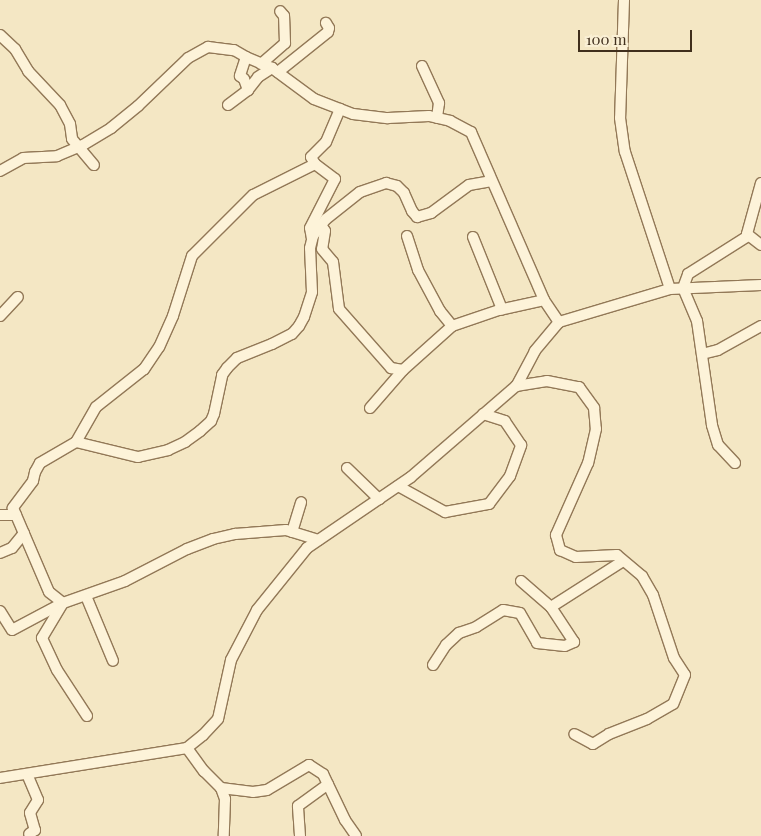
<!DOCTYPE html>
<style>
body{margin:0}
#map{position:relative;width:761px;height:836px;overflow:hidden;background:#f4e7c4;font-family:"Playfair Display",serif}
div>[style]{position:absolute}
.roads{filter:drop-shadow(1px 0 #927857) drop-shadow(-1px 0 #927857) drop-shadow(0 1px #927857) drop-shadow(0 -1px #927857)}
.minor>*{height:10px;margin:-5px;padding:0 5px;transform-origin:5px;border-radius:5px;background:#fdf3d9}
span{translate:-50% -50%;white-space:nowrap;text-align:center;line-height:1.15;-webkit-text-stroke:4px #faf0d5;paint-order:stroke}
.scale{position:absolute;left:578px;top:30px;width:114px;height:22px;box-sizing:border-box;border:2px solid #402f1d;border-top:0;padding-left:6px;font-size:15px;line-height:18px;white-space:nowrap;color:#402f1d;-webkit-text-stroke:4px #faf0d5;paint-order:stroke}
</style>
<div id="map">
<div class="roads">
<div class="minor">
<div style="left:624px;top:0;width:118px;rotate:91.9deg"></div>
<div style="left:620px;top:118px;width:34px;rotate:82deg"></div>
<div style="left:625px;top:152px;width:144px;rotate:71.8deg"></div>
<div style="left:0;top:35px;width:21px;rotate:43deg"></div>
<div style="left:15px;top:49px;width:26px;rotate:59deg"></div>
<div style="left:28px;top:71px;width:47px;rotate:46.7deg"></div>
<div style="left:60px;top:105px;width:21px;rotate:62deg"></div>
<div style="left:70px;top:124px;width:15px;rotate:82deg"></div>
<div style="left:72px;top:139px;width:34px;rotate:50deg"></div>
<div style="left:246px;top:57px;width:20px;rotate:108deg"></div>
<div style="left:240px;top:76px;width:5px;rotate:37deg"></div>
<div style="left:244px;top:79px;width:12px;rotate:70deg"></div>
<div style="left:261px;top:64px;width:32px;rotate:-41deg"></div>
<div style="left:285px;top:43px;width:27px;rotate:-92deg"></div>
<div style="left:284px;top:16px;width:6px;rotate:-129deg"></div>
<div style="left:422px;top:66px;width:41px;rotate:65.3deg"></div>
<div style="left:439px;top:103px;width:15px;rotate:98deg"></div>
<div style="left:278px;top:72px;width:64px;rotate:-38.7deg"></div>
<div style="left:328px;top:32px;width:4px;rotate:-76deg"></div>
<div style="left:329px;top:28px;width:6px;rotate:-121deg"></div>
<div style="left:228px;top:105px;width:25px;rotate:-37deg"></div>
<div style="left:248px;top:90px;width:16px;rotate:-52deg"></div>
<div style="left:258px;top:77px;width:17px;rotate:-33deg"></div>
<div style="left:315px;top:164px;width:69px;rotate:153.4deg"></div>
<div style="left:253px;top:195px;width:86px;rotate:135deg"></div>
<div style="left:192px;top:256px;width:63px;rotate:107.6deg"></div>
<div style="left:173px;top:316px;width:34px;rotate:114deg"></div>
<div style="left:159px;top:347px;width:27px;rotate:124deg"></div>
<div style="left:144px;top:369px;width:61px;rotate:141.6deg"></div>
<div style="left:96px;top:407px;width:40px;rotate:119.7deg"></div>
<div style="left:76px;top:442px;width:42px;rotate:149.7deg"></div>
<div style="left:40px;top:463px;width:10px;rotate:119deg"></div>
<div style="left:35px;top:472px;width:9px;rotate:103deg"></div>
<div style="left:33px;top:481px;width:34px;rotate:127deg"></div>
<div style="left:13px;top:508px;width:91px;rotate:66.8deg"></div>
<div style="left:49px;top:592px;width:18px;rotate:38deg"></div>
<div style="left:63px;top:603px;width:66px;rotate:-19.5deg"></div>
<div style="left:125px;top:581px;width:70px;rotate:-27.3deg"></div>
<div style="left:187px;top:549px;width:28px;rotate:-21deg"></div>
<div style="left:213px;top:539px;width:23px;rotate:-13deg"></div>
<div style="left:235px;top:534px;width:51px;rotate:-4.5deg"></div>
<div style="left:286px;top:530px;width:34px;rotate:17deg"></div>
<div style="left:0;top:171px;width:26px;rotate:-29deg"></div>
<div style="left:23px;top:158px;width:34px;rotate:-3deg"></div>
<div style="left:57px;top:156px;width:28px;rotate:-23deg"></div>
<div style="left:83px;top:145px;width:33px;rotate:-31deg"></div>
<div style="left:111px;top:128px;width:35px;rotate:-39deg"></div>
<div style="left:138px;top:106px;width:69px;rotate:-43.8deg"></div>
<div style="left:188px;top:58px;width:23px;rotate:-29deg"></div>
<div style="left:208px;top:47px;width:26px;rotate:7deg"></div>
<div style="left:234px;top:50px;width:14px;rotate:30deg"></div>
<div style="left:246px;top:57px;width:28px;rotate:23deg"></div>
<div style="left:272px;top:68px;width:52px;rotate:36.4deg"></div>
<div style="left:314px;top:99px;width:42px;rotate:21deg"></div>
<div style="left:353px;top:114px;width:35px;rotate:7deg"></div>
<div style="left:388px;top:118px;width:41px;rotate:-2.8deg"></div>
<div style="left:429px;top:116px;width:22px;rotate:13deg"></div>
<div style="left:450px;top:121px;width:24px;rotate:28deg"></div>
<div style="left:471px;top:132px;width:183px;rotate:66.5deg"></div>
<div style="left:544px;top:300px;width:27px;rotate:56deg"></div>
<div style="left:559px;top:322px;width:38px;rotate:130deg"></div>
<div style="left:535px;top:351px;width:40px;rotate:118deg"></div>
<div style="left:516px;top:386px;width:139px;rotate:139.1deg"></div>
<div style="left:411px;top:477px;width:126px;rotate:145.7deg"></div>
<div style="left:307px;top:548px;width:80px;rotate:128.9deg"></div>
<div style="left:257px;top:610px;width:56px;rotate:117.5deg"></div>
<div style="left:231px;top:660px;width:60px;rotate:102.4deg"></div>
<div style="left:218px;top:719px;width:22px;rotate:133deg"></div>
<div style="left:203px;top:735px;width:21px;rotate:141deg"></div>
<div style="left:187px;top:748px;width:189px;rotate:170.9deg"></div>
<div style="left:761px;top:183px;width:53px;rotate:105.4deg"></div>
<div style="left:747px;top:234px;width:18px;rotate:38deg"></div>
<div style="left:321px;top:225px;width:7px;rotate:56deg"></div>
<div style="left:325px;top:231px;width:18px;rotate:99deg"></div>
<div style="left:322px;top:249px;width:17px;rotate:50deg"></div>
<div style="left:333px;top:262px;width:47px;rotate:82.7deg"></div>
<div style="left:339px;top:309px;width:79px;rotate:48.6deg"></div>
<div style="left:391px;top:368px;width:12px;rotate:9deg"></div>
<div style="left:403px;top:370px;width:66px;rotate:-41.9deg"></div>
<div style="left:452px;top:326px;width:50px;rotate:-18.8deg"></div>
<div style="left:499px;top:310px;width:46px;rotate:-12.5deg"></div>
<div style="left:407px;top:236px;width:36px;rotate:72deg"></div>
<div style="left:418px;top:270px;width:47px;rotate:61.8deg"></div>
<div style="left:440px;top:311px;width:19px;rotate:51deg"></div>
<div style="left:473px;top:237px;width:78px;rotate:68.1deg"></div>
<div style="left:312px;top:239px;width:11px;rotate:-100deg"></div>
<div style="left:310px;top:228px;width:55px;rotate:-63deg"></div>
<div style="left:335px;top:179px;width:25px;rotate:-143deg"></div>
<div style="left:315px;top:164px;width:8px;rotate:-120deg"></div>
<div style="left:311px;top:157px;width:21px;rotate:-45deg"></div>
<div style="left:326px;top:142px;width:36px;rotate:-67deg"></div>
<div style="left:0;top:316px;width:26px;rotate:-47deg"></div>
<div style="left:559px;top:322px;width:116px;rotate:-16.6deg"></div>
<div style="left:670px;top:289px;width:91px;rotate:-2.5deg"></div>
<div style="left:702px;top:354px;width:16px;rotate:-14deg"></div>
<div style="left:718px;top:350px;width:49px;rotate:-29.2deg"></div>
<div style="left:516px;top:386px;width:31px;rotate:-9deg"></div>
<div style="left:547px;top:381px;width:33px;rotate:11deg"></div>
<div style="left:579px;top:387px;width:26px;rotate:54deg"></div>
<div style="left:594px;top:408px;width:21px;rotate:85deg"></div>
<div style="left:596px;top:429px;width:35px;rotate:103deg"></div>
<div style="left:588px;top:463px;width:79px;rotate:114deg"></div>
<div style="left:556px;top:535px;width:16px;rotate:75deg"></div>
<div style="left:560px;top:550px;width:17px;rotate:24deg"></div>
<div style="left:576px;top:557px;width:41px;rotate:-2.8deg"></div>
<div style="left:617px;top:555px;width:33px;rotate:40deg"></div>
<div style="left:642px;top:576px;width:22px;rotate:60deg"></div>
<div style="left:653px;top:595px;width:66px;rotate:71.6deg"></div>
<div style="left:674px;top:658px;width:20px;rotate:57deg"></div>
<div style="left:685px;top:675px;width:31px;rotate:112deg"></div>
<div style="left:673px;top:704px;width:30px;rotate:150deg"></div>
<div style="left:647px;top:719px;width:41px;rotate:158.5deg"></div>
<div style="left:609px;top:734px;width:19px;rotate:148deg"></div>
<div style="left:593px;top:744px;width:21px;rotate:-152deg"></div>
<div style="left:370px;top:408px;width:50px;rotate:-49deg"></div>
<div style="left:76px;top:442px;width:64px;rotate:13.6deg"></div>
<div style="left:138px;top:457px;width:31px;rotate:-13deg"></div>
<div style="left:168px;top:450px;width:19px;rotate:-25deg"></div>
<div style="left:185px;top:442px;width:19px;rotate:-36deg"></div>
<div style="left:200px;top:431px;width:15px;rotate:-42deg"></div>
<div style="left:211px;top:421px;width:8px;rotate:-67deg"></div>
<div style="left:214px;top:414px;width:40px;rotate:-78deg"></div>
<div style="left:222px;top:375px;width:9px;rotate:-54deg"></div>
<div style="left:227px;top:368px;width:14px;rotate:-45deg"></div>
<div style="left:237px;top:358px;width:38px;rotate:-22deg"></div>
<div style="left:272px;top:344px;width:22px;rotate:-27deg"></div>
<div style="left:292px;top:334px;width:11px;rotate:-49deg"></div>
<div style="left:299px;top:326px;width:10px;rotate:-61deg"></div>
<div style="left:304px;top:317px;width:26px;rotate:-72deg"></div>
<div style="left:312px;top:292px;width:44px;rotate:-92.6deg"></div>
<div style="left:310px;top:248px;width:12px;rotate:-76deg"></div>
<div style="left:313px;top:236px;width:21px;rotate:-53deg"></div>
<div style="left:326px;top:219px;width:43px;rotate:-38.5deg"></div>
<div style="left:360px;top:192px;width:28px;rotate:-19deg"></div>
<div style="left:386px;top:183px;width:11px;rotate:15deg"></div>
<div style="left:397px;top:186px;width:10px;rotate:45deg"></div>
<div style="left:404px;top:193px;width:20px;rotate:66deg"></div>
<div style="left:412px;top:211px;width:8px;rotate:50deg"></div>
<div style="left:417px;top:217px;width:15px;rotate:-16deg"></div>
<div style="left:431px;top:213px;width:47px;rotate:-36.4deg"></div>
<div style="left:469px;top:185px;width:23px;rotate:-10deg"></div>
<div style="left:735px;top:463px;width:25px;rotate:-133deg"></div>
<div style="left:718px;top:445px;width:21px;rotate:-107deg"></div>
<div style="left:712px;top:425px;width:105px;rotate:-98.2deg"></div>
<div style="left:697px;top:321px;width:36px;rotate:-113deg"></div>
<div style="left:683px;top:288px;width:15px;rotate:-70deg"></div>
<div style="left:688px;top:274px;width:71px;rotate:-32.3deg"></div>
<div style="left:347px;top:468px;width:45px;rotate:44.1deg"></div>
<div style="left:398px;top:486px;width:54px;rotate:29deg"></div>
<div style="left:445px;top:512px;width:45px;rotate:-10.3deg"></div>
<div style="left:489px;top:504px;width:35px;rotate:-53deg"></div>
<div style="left:510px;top:476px;width:33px;rotate:-70deg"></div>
<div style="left:521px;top:445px;width:29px;rotate:-124deg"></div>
<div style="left:505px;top:421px;width:23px;rotate:-162deg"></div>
<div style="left:0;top:515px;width:16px"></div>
<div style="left:292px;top:532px;width:31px;rotate:-73deg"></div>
<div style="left:0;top:553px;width:13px;rotate:-23deg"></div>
<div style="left:12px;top:548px;width:19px;rotate:-51deg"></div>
<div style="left:521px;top:581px;width:40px;rotate:41deg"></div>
<div style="left:551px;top:607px;width:85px;rotate:-32.6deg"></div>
<div style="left:86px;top:596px;width:70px;rotate:67.4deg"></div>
<div style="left:63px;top:603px;width:41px;rotate:121deg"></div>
<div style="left:42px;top:638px;width:35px;rotate:65deg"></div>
<div style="left:57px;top:670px;width:55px;rotate:56.9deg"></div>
<div style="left:0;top:611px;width:22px;rotate:58deg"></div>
<div style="left:12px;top:630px;width:55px;rotate:-28deg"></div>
<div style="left:433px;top:665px;width:24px;rotate:-57deg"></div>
<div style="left:446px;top:645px;width:18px;rotate:-43deg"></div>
<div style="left:459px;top:633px;width:18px;rotate:-19deg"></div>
<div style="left:476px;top:627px;width:32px;rotate:-32deg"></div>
<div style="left:503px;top:610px;width:17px;rotate:10deg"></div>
<div style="left:520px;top:613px;width:34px;rotate:60deg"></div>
<div style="left:537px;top:643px;width:28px;rotate:6deg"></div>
<div style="left:565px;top:646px;width:10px;rotate:-24deg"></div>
<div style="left:574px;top:642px;width:42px;rotate:-123.3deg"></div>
<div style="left:187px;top:748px;width:29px;rotate:54deg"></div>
<div style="left:204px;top:771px;width:24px;rotate:45deg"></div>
<div style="left:221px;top:788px;width:12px;rotate:70deg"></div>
<div style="left:225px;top:799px;width:37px;rotate:92deg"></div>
<div style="left:27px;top:774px;width:28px;rotate:67deg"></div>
<div style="left:38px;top:800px;width:15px;rotate:122deg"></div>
<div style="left:30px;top:813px;width:18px;rotate:74deg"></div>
<div style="left:35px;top:830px;width:7px;rotate:146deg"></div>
<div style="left:221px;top:788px;width:32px;rotate:7deg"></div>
<div style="left:253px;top:792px;width:14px;rotate:-8deg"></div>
<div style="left:267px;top:790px;width:49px;rotate:-30.8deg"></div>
<div style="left:309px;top:765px;width:17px;rotate:33deg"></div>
<div style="left:323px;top:774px;width:51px;rotate:64.4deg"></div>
<div style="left:345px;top:820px;width:19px;rotate:55deg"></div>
<div style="left:300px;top:836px;width:30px;rotate:-94deg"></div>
<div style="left:298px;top:806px;width:37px;rotate:-36deg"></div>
</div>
</div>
<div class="scale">100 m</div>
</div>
